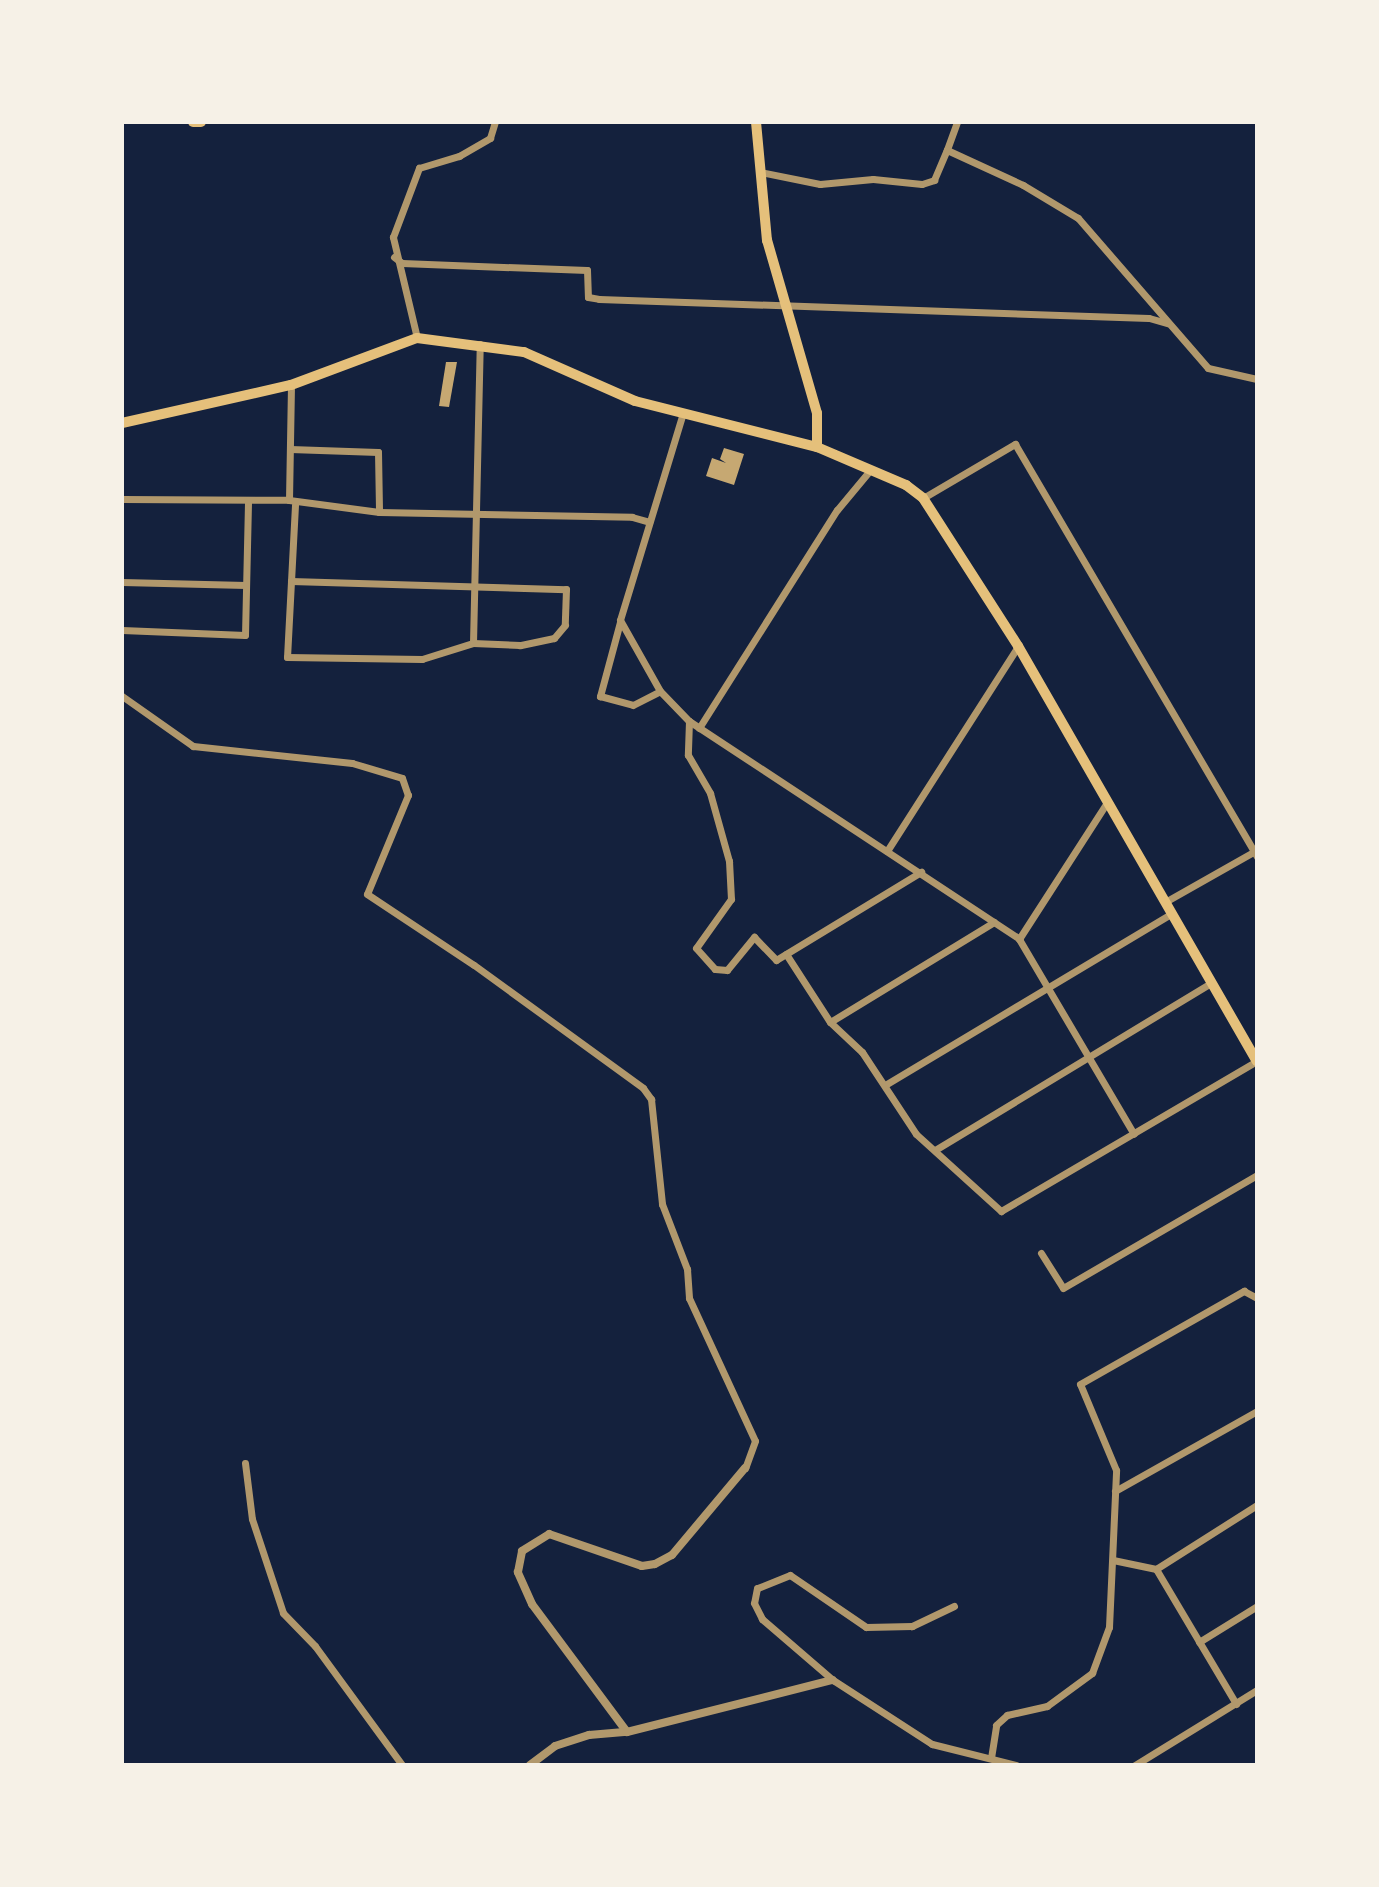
<!DOCTYPE html>
<style>
body{margin:0}
#map{position:relative;width:1379px;height:1887px;overflow:hidden;background:#14213d;font-family:"Crimson Pro",serif}
div>[style]{position:absolute}
.building>*{inset:0;background:#c6a872}
.minor>*{height:7px;margin:-3.5px;padding:0 3.5px;transform-origin:3.5px;border-radius:3.5px;background:#b1986c}
.tertiary>*{height:8px;margin:-4px;padding:0 4px;transform-origin:4px;border-radius:4px;background:#b1986c}
.secondary>*{height:10px;margin:-5px;padding:0 5px;transform-origin:5px;border-radius:5px;background:#e5c07b}
span{translate:-50% -50%;white-space:nowrap;text-align:center;line-height:1.15;-webkit-text-stroke:8px #f6f1e7;paint-order:stroke}
.frame{position:absolute;inset:0;border:124px solid #f6f1e7;pointer-events:none}
</style>
<div id="map">
<div class="building">
<div style="clip-path:polygon(446px 362px,457px 362px,449px 407px,439px 406px)"></div>
<div style="clip-path:polygon(724px 448px,744px 454px,734px 485px,706px 476px,712px 458px,726px 463px,720px 459px)"></div>
</div>
<div class="minor">
<div style="left:957px;top:122px;width:30px;rotate:110deg"></div>
<div style="left:947px;top:150px;width:84px;rotate:24.7deg"></div>
<div style="left:1023px;top:185px;width:64px;rotate:31deg"></div>
<div style="left:1078px;top:218px;width:198px;rotate:49.1deg"></div>
<div style="left:1208px;top:368px;width:50px;rotate:12.7deg"></div>
<div style="left:760px;top:172px;width:61px;rotate:11.3deg"></div>
<div style="left:820px;top:184px;width:53px;rotate:-5.4deg"></div>
<div style="left:873px;top:179px;width:49px;rotate:5.8deg"></div>
<div style="left:922px;top:184px;width:13px;rotate:-18deg"></div>
<div style="left:934px;top:180px;width:33px;rotate:-67deg"></div>
<div style="left:394px;top:257px;width:10px;rotate:37deg"></div>
<div style="left:402px;top:263px;width:185px;rotate:2.2deg"></div>
<div style="left:587px;top:270px;width:27px;rotate:88deg"></div>
<div style="left:588px;top:297px;width:11px;rotate:10deg"></div>
<div style="left:599px;top:299px;width:550px;rotate:1.98deg"></div>
<div style="left:1149px;top:318px;width:19px;rotate:16deg"></div>
<div style="left:417px;top:338px;width:104px;rotate:-103.4deg"></div>
<div style="left:393px;top:237px;width:74px;rotate:-69.4deg"></div>
<div style="left:419px;top:168px;width:42px;rotate:-16.7deg"></div>
<div style="left:459px;top:156px;width:36px;rotate:-30deg"></div>
<div style="left:490px;top:138px;width:17px;rotate:-73deg"></div>
<div style="left:682px;top:416px;width:213px;rotate:106.9deg"></div>
<div style="left:620px;top:620px;width:81px;rotate:60.6deg"></div>
<div style="left:660px;top:691px;width:42px;rotate:46deg"></div>
<div style="left:689px;top:721px;width:396px;rotate:33.4deg"></div>
<div style="left:1019px;top:939px;width:226px;rotate:59.5deg"></div>
<div style="left:290px;top:449px;width:88px;rotate:2deg"></div>
<div style="left:378px;top:452px;width:60px;rotate:89deg"></div>
<div style="left:923px;top:498px;width:107px;rotate:-30.4deg"></div>
<div style="left:1015px;top:444px;width:479px;rotate:59.6deg"></div>
<div style="left:122px;top:499px;width:167px;rotate:0.3deg"></div>
<div style="left:289px;top:500px;width:91px;rotate:7.6deg"></div>
<div style="left:379px;top:512px;width:253px;rotate:1.1deg"></div>
<div style="left:632px;top:517px;width:18px;rotate:16deg"></div>
<div style="left:289px;top:500px;width:115px;rotate:-89deg"></div>
<div style="left:295px;top:505px;width:152px;rotate:93deg"></div>
<div style="left:287px;top:657px;width:135px;rotate:0.8deg"></div>
<div style="left:422px;top:659px;width:53px;rotate:-17.4deg"></div>
<div style="left:473px;top:643px;width:299px;rotate:-88.7deg"></div>
<div style="left:291px;top:581px;width:275px;rotate:1.7deg"></div>
<div style="left:566px;top:589px;width:36px;rotate:92deg"></div>
<div style="left:565px;top:625px;width:17px;rotate:130deg"></div>
<div style="left:554px;top:638px;width:35px;rotate:168deg"></div>
<div style="left:520px;top:645px;width:47px;rotate:-177.6deg"></div>
<div style="left:122px;top:582px;width:124px;rotate:1.4deg"></div>
<div style="left:620px;top:622px;width:77px;rotate:105.1deg"></div>
<div style="left:600px;top:696px;width:34px;rotate:15deg"></div>
<div style="left:633px;top:705px;width:30px;rotate:-27deg"></div>
<div style="left:122px;top:630px;width:123px;rotate:2.3deg"></div>
<div style="left:245px;top:635px;width:134px;rotate:-88.7deg"></div>
<div style="left:122px;top:696px;width:87px;rotate:35.2deg"></div>
<div style="left:193px;top:746px;width:160px;rotate:6.1deg"></div>
<div style="left:352px;top:763px;width:52px;rotate:16.7deg"></div>
<div style="left:402px;top:778px;width:18px;rotate:71deg"></div>
<div style="left:408px;top:795px;width:107px;rotate:112.5deg"></div>
<div style="left:367px;top:894px;width:128px;rotate:33.6deg"></div>
<div style="left:474px;top:965px;width:209px;rotate:36deg"></div>
<div style="left:643px;top:1088px;width:14px;rotate:54deg"></div>
<div style="left:651px;top:1099px;width:106px;rotate:84deg"></div>
<div style="left:662px;top:1204px;width:70px;rotate:69deg"></div>
<div style="left:687px;top:1269px;width:29px;rotate:86deg"></div>
<div style="left:689px;top:1298px;width:157px;rotate:65.2deg"></div>
<div style="left:755px;top:1441px;width:29px;rotate:110deg"></div>
<div style="left:689px;top:721px;width:34px;rotate:92deg"></div>
<div style="left:688px;top:755px;width:44px;rotate:59.9deg"></div>
<div style="left:710px;top:793px;width:71px;rotate:74.4deg"></div>
<div style="left:729px;top:861px;width:38px;rotate:87deg"></div>
<div style="left:731px;top:899px;width:60px;rotate:125.5deg"></div>
<div style="left:696px;top:948px;width:28px;rotate:48deg"></div>
<div style="left:715px;top:969px;width:12px;rotate:5deg"></div>
<div style="left:727px;top:970px;width:43px;rotate:-50.7deg"></div>
<div style="left:754px;top:937px;width:32px;rotate:46deg"></div>
<div style="left:776px;top:960px;width:170px;rotate:-31.3deg"></div>
<div style="left:699px;top:728px;width:258px;rotate:-57.7deg"></div>
<div style="left:837px;top:510px;width:53px;rotate:-50.3deg"></div>
<div style="left:887px;top:851px;width:243px;rotate:-57.4deg"></div>
<div style="left:1165px;top:902px;width:103px;rotate:-29.5deg"></div>
<div style="left:994px;top:922px;width:192px;rotate:148.6deg"></div>
<div style="left:830px;top:1022px;width:44px;rotate:43.2deg"></div>
<div style="left:862px;top:1052px;width:98px;rotate:56.6deg"></div>
<div style="left:916px;top:1134px;width:115px;rotate:42.2deg"></div>
<div style="left:1001px;top:1211px;width:297px;rotate:-30.4deg"></div>
<div style="left:1019px;top:939px;width:164px;rotate:-57.2deg"></div>
<div style="left:786px;top:954px;width:81px;rotate:57.1deg"></div>
<div style="left:885px;top:1085px;width:333px;rotate:-30.9deg"></div>
<div style="left:935px;top:1150px;width:323px;rotate:-31.2deg"></div>
<div style="left:1041px;top:1253px;width:41px;rotate:57.8deg"></div>
<div style="left:1063px;top:1288px;width:225px;rotate:-30.2deg"></div>
<div style="left:245px;top:1463px;width:56px;rotate:82.9deg"></div>
<div style="left:252px;top:1519px;width:99px;rotate:71.7deg"></div>
<div style="left:283px;top:1613px;width:46px;rotate:45.9deg"></div>
<div style="left:315px;top:1646px;width:147px;rotate:53.8deg"></div>
<div style="left:1115px;top:1491px;width:163px;rotate:-29.4deg"></div>
<div style="left:1113px;top:1560px;width:44px;rotate:11.8deg"></div>
<div style="left:1156px;top:1569px;width:157px;rotate:59.3deg"></div>
<div style="left:1156px;top:1569px;width:120px;rotate:-32.4deg"></div>
<div style="left:954px;top:1606px;width:47px;rotate:154.5deg"></div>
<div style="left:912px;top:1626px;width:46px;rotate:178.8deg"></div>
<div style="left:866px;top:1627px;width:92px;rotate:-145.6deg"></div>
<div style="left:790px;top:1575px;width:35px;rotate:158deg"></div>
<div style="left:757px;top:1588px;width:15px;rotate:101deg"></div>
<div style="left:754px;top:1603px;width:18px;rotate:63deg"></div>
<div style="left:762px;top:1619px;width:94px;rotate:40.7deg"></div>
<div style="left:833px;top:1680px;width:118px;rotate:32.9deg"></div>
<div style="left:932px;top:1744px;width:87px;rotate:14deg"></div>
<div style="left:1199px;top:1642px;width:68px;rotate:-31.8deg"></div>
<div style="left:991px;top:1758px;width:33px;rotate:-81deg"></div>
<div style="left:996px;top:1725px;width:15px;rotate:-42deg"></div>
<div style="left:1007px;top:1715px;width:41px;rotate:-12.7deg"></div>
<div style="left:1047px;top:1706px;width:56px;rotate:-36.3deg"></div>
<div style="left:1092px;top:1673px;width:49px;rotate:-69.7deg"></div>
<div style="left:1109px;top:1627px;width:157px;rotate:-87.4deg"></div>
<div style="left:1116px;top:1470px;width:93px;rotate:-112.7deg"></div>
<div style="left:1080px;top:1384px;width:189px;rotate:-29.6deg"></div>
<div style="left:1244px;top:1291px;width:15px;rotate:28deg"></div>
<div style="left:1135px;top:1765px;width:143px;rotate:-31.6deg"></div>
</div>
<div class="tertiary">
<div style="left:627px;top:1732px;width:159px;rotate:-126.6deg"></div>
<div style="left:532px;top:1604px;width:35px;rotate:-114deg"></div>
<div style="left:518px;top:1572px;width:21px;rotate:-79deg"></div>
<div style="left:522px;top:1551px;width:32px;rotate:-32deg"></div>
<div style="left:549px;top:1534px;width:98px;rotate:19deg"></div>
<div style="left:642px;top:1566px;width:13px;rotate:-9deg"></div>
<div style="left:655px;top:1564px;width:19px;rotate:-28deg"></div>
<div style="left:672px;top:1555px;width:114px;rotate:-50deg"></div>
<div style="left:530px;top:1765px;width:31px;rotate:-37deg"></div>
<div style="left:555px;top:1746px;width:36px;rotate:-18deg"></div>
<div style="left:589px;top:1735px;width:38px;rotate:-5deg"></div>
<div style="left:627px;top:1732px;width:212px;rotate:-14.2deg"></div>
</div>
<div class="secondary">
<div style="left:193px;top:122px;width:8px"></div>
<div style="left:756px;top:122px;width:119px;rotate:84.7deg"></div>
<div style="left:767px;top:240px;width:180px;rotate:73.9deg"></div>
<div style="left:817px;top:413px;width:34px;rotate:90deg"></div>
<div style="left:122px;top:423px;width:173px;rotate:-12.7deg"></div>
<div style="left:291px;top:385px;width:134px;rotate:-20.5deg"></div>
<div style="left:417px;top:338px;width:108px;rotate:7.5deg"></div>
<div style="left:524px;top:352px;width:121px;rotate:23.8deg"></div>
<div style="left:635px;top:401px;width:188px;rotate:14.2deg"></div>
<div style="left:817px;top:447px;width:97px;rotate:23.1deg"></div>
<div style="left:906px;top:485px;width:21px;rotate:37deg"></div>
<div style="left:923px;top:498px;width:176px;rotate:57.3deg"></div>
<div style="left:1018px;top:646px;width:479px;rotate:60.1deg"></div>
</div>
<div class="frame"></div>
</div>
